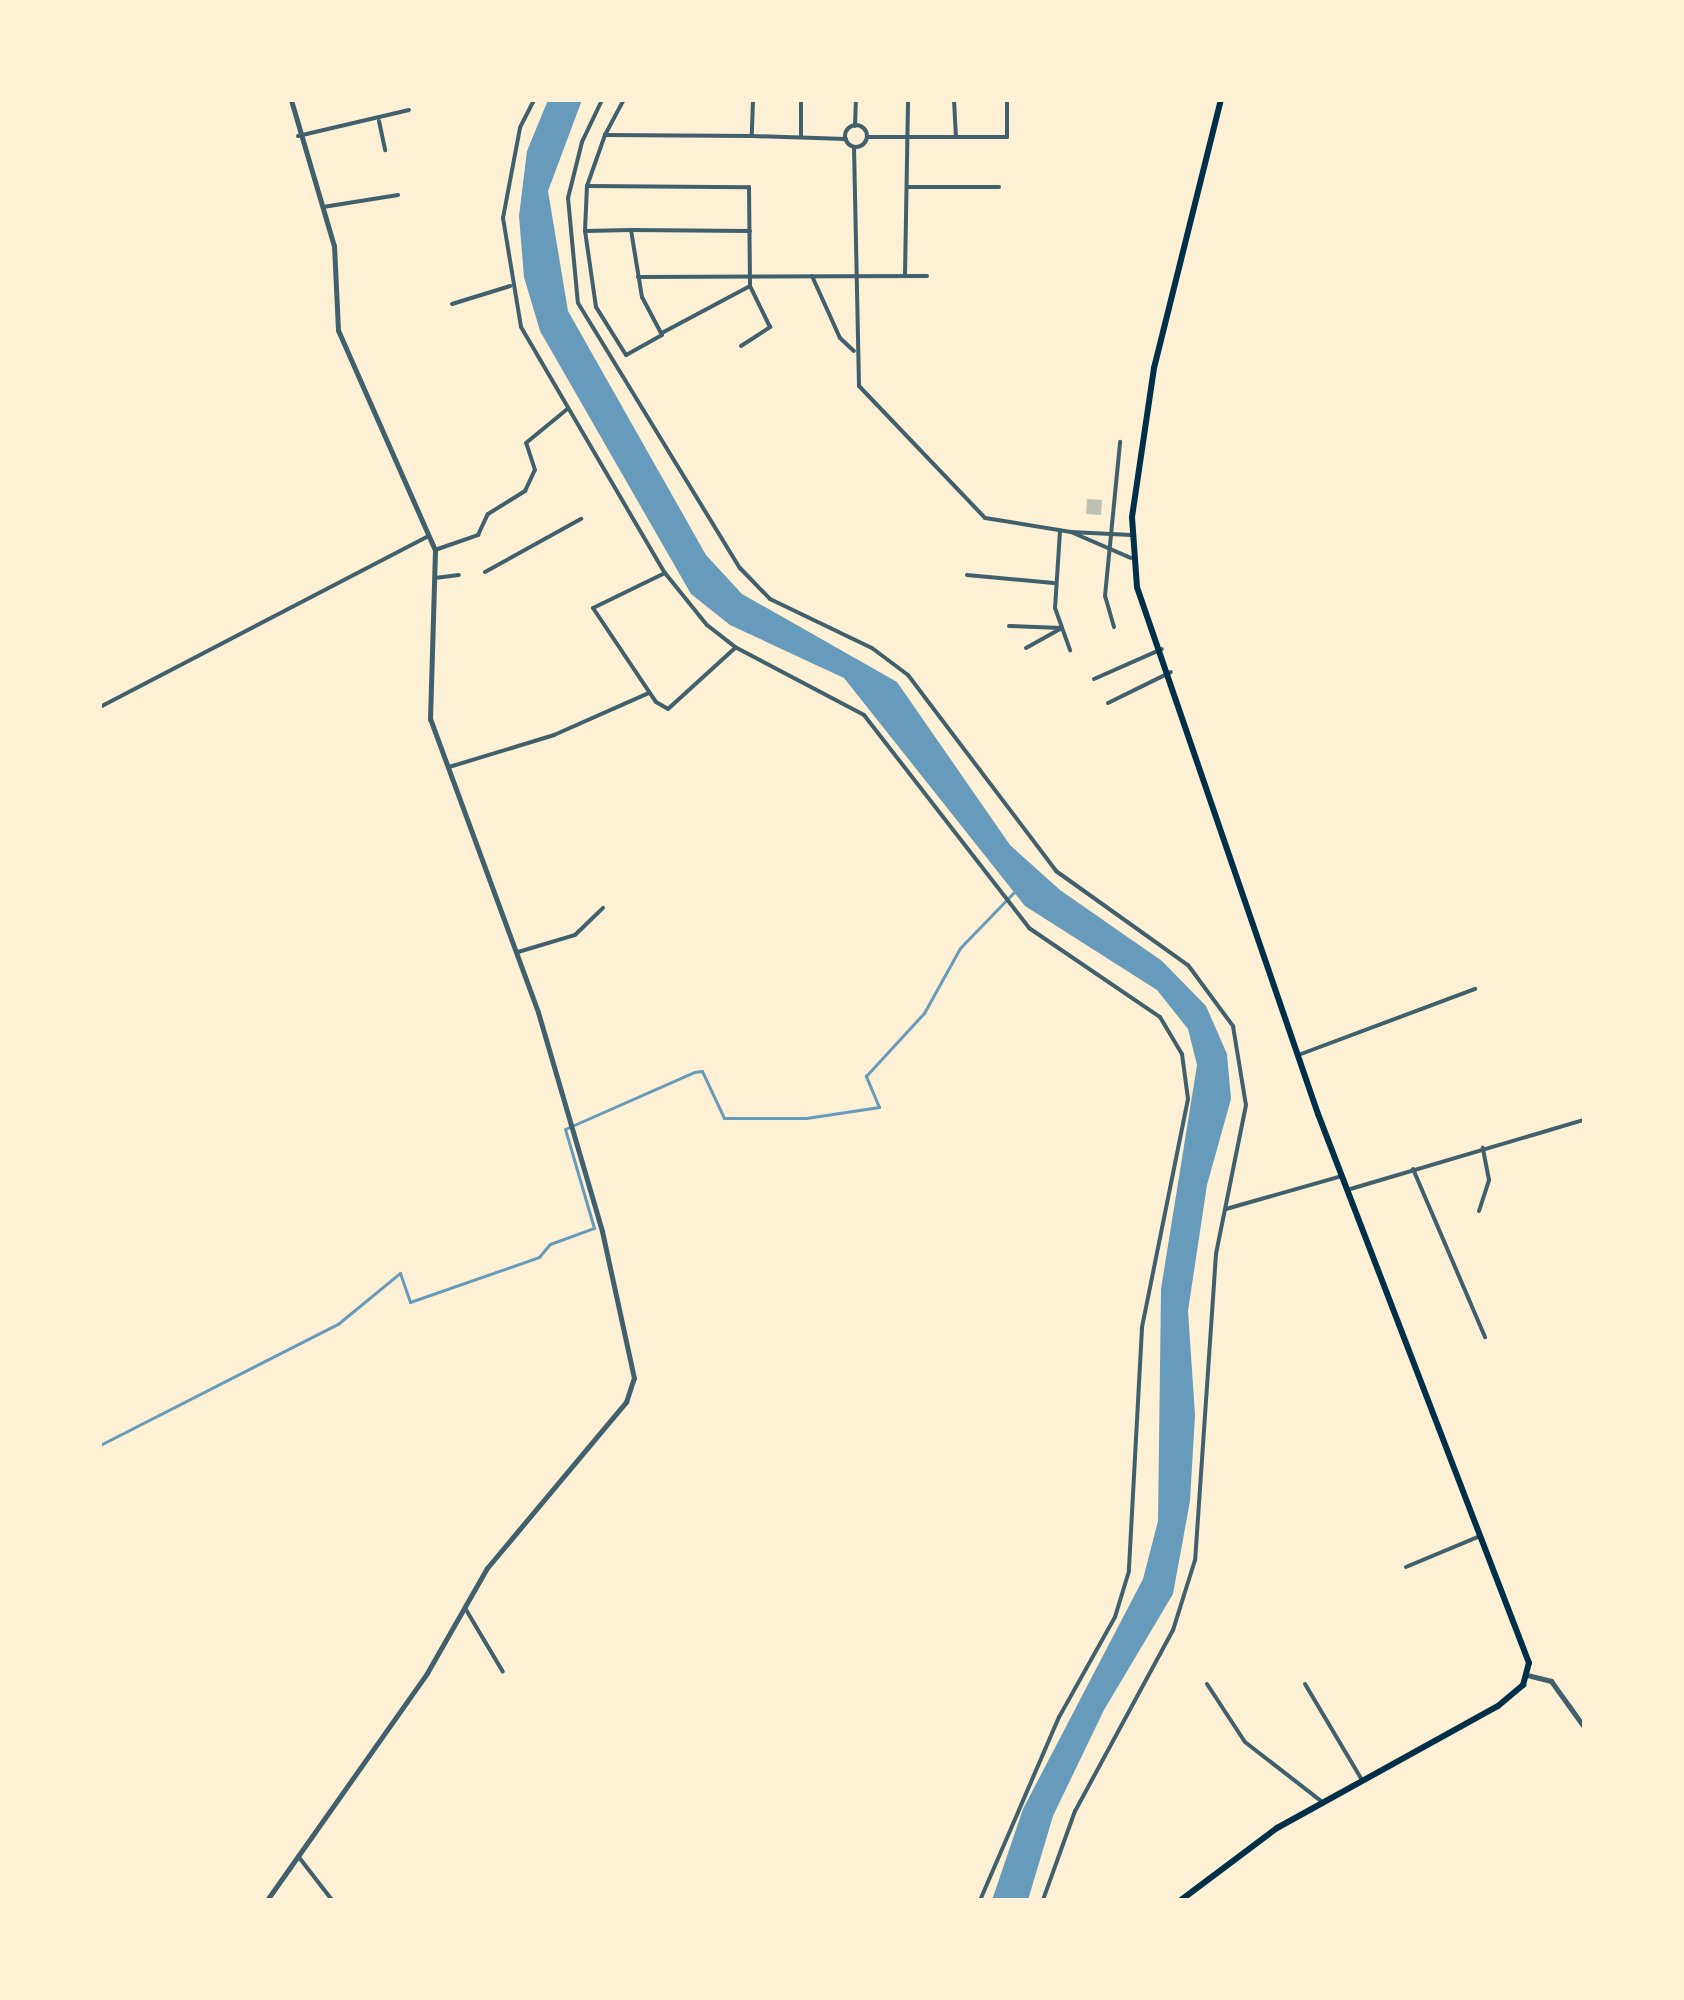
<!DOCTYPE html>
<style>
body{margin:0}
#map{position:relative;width:1684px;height:2000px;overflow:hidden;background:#fdf0d5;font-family:Karla,sans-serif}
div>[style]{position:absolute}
.water>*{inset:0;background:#669bbc}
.stream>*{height:3px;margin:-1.5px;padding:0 1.5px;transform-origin:1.5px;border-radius:1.5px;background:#669bbc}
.building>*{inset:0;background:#bec0b2}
.minor>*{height:4px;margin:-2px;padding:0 2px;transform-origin:2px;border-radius:2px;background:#3f606c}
.minor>.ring{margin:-2px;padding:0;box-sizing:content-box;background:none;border:4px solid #3f606c;border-radius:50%}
.tertiary>*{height:5px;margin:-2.5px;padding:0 2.5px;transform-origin:2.5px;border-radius:2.5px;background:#3f606c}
.primary>*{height:6px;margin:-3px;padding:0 3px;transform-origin:3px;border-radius:3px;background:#003049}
span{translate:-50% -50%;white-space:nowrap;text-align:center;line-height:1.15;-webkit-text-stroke:8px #fdf0d5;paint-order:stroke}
.frame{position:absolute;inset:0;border:102px solid #fdf0d5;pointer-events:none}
</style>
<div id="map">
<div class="water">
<div style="clip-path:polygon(548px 100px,582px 100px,548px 191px,568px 311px,706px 555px,742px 594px,897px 682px,1010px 845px,1060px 890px,1162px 961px,1206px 1006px,1227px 1054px,1231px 1099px,1207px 1185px,1188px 1311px,1195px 1415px,1190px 1501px,1173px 1594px,1104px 1710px,1053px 1816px,1028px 1900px,992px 1900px,1023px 1809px,1143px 1579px,1158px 1521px,1161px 1289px,1197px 1065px,1188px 1029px,1157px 990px,1025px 906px,844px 678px,730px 625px,691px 594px,540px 331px,524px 277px,519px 216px,527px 151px)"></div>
</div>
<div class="stream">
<div style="left:100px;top:1445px;width:268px;rotate:-27deg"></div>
<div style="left:339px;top:1323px;width:79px;rotate:-39.3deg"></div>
<div style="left:400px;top:1273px;width:31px;rotate:71deg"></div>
<div style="left:410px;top:1302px;width:137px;rotate:-19.2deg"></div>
<div style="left:539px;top:1257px;width:17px;rotate:-50deg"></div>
<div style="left:550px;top:1244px;width:47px;rotate:-20deg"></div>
<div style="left:594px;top:1228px;width:103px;rotate:-106.3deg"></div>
<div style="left:565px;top:1129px;width:141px;rotate:-23.8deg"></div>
<div style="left:694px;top:1072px;width:8px;rotate:-7deg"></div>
<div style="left:702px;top:1071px;width:52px;rotate:64.9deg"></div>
<div style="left:724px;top:1118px;width:82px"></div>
<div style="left:806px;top:1118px;width:74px;rotate:-8.6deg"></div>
<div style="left:879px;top:1107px;width:34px;rotate:-113deg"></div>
<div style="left:866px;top:1076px;width:86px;rotate:-47.4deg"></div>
<div style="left:924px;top:1013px;width:74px;rotate:-61deg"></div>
<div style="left:960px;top:948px;width:79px;rotate:-46deg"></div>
</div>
<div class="building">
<div style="clip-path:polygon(1087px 499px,1102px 500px,1101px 515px,1086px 514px)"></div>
</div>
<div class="minor">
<div style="left:534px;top:100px;width:31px;rotate:117deg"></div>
<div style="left:520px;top:128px;width:92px;rotate:100.7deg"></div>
<div style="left:503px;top:218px;width:110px;rotate:80.6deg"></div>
<div style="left:521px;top:327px;width:285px;rotate:59.7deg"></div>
<div style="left:665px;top:573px;width:67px;rotate:51.1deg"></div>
<div style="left:707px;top:625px;width:36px;rotate:38deg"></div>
<div style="left:735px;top:647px;width:146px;rotate:27.8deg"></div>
<div style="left:864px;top:715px;width:269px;rotate:52.2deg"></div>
<div style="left:1029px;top:928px;width:158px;rotate:34.2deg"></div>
<div style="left:1160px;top:1017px;width:43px;rotate:59.3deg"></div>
<div style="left:1182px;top:1054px;width:45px;rotate:82.4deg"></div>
<div style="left:1188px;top:1099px;width:234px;rotate:101.4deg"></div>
<div style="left:1142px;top:1328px;width:243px;rotate:93.1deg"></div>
<div style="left:1129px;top:1571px;width:48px;rotate:106.9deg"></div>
<div style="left:1115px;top:1617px;width:115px;rotate:119.2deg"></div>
<div style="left:1059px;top:1717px;width:199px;rotate:113.3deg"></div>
<div style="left:602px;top:100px;width:47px;rotate:115.5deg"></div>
<div style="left:582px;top:142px;width:58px;rotate:104deg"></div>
<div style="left:568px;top:198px;width:105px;rotate:84.6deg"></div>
<div style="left:578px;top:303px;width:311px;rotate:58.6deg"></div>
<div style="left:740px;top:568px;width:43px;rotate:45.9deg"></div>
<div style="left:770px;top:599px;width:113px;rotate:25.7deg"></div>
<div style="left:872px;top:648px;width:45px;rotate:36.9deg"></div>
<div style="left:908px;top:675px;width:246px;rotate:52.9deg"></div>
<div style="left:1056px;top:871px;width:162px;rotate:35.5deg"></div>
<div style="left:1188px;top:965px;width:76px;rotate:53.6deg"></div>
<div style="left:1233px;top:1026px;width:80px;rotate:80.7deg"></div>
<div style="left:1246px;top:1105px;width:152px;rotate:101.4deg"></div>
<div style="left:1216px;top:1254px;width:307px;rotate:93.9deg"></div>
<div style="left:1195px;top:1560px;width:73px;rotate:107.4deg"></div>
<div style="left:1173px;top:1630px;width:206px;rotate:118.4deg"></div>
<div style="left:1075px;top:1811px;width:95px;rotate:109.8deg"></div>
<div style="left:753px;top:100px;width:36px;rotate:92deg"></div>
<div style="left:752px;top:136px;width:94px;rotate:1.8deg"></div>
<div style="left:954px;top:100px;width:37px;rotate:87deg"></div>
<div style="left:379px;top:121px;width:30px;rotate:78deg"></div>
<div class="ring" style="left:845px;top:125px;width:18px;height:18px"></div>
<div style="left:855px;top:126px;width:26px;rotate:-88deg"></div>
<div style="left:605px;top:135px;width:40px;rotate:-62deg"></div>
<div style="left:298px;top:136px;width:114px;rotate:-13.2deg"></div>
<div style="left:801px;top:136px;width:36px;rotate:-90deg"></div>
<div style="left:867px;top:137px;width:140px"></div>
<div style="left:1007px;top:137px;width:37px;rotate:-90deg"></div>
<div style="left:854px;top:147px;width:239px;rotate:88.8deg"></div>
<div style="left:859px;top:386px;width:182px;rotate:46.3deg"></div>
<div style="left:985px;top:518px;width:87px;rotate:9.2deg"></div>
<div style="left:587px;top:186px;width:162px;rotate:0.4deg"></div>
<div style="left:749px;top:187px;width:99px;rotate:89.4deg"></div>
<div style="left:750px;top:286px;width:100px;rotate:151.9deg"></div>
<div style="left:907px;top:187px;width:92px"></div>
<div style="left:323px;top:207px;width:76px;rotate:-9.1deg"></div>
<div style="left:631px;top:230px;width:68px;rotate:80.7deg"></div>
<div style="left:642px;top:297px;width:43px;rotate:62.2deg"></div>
<div style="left:662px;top:335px;width:41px;rotate:150.9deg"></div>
<div style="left:626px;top:355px;width:57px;rotate:-122deg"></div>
<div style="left:596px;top:307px;width:77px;rotate:-98.2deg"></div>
<div style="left:585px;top:231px;width:46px;rotate:-1.2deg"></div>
<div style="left:631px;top:230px;width:119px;rotate:0.5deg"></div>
<div style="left:585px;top:231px;width:45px;rotate:-87.5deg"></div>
<div style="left:587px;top:186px;width:54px;rotate:-70.6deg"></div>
<div style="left:605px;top:135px;width:147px;rotate:0.4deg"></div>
<div style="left:905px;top:275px;width:175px;rotate:-89deg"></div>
<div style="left:812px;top:276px;width:68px;rotate:65.7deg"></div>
<div style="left:840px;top:338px;width:19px;rotate:43deg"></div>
<div style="left:638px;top:277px;width:289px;rotate:-0.2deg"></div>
<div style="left:452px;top:304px;width:61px;rotate:-17.2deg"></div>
<div style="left:741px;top:346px;width:35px;rotate:-33deg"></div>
<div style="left:770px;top:327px;width:46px;rotate:-116deg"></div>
<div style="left:1060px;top:531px;width:77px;rotate:93.7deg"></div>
<div style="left:1055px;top:608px;width:45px;rotate:70.3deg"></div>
<div style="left:1131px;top:535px;width:60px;rotate:-177.1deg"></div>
<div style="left:1071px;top:532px;width:65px;rotate:23.4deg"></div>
<div style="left:435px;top:550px;width:46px;rotate:-19.2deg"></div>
<div style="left:478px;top:535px;width:23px;rotate:-65deg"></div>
<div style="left:488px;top:514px;width:44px;rotate:-31.9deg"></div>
<div style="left:525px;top:491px;width:23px;rotate:-65deg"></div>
<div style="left:535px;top:470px;width:28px;rotate:-108deg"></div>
<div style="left:526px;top:443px;width:52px;rotate:-39.5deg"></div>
<div style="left:485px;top:572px;width:110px;rotate:-28.9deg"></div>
<div style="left:665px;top:573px;width:80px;rotate:154.1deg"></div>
<div style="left:593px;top:608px;width:113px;rotate:56.2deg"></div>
<div style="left:656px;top:702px;width:14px;rotate:30deg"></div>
<div style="left:668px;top:709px;width:91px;rotate:-42.3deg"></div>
<div style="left:967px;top:575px;width:87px;rotate:5.3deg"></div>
<div style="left:435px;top:578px;width:24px;rotate:-7deg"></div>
<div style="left:1009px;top:626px;width:53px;rotate:2.2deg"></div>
<div style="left:1114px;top:627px;width:32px;rotate:-106deg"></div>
<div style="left:1105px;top:596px;width:155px;rotate:-84.4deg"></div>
<div style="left:1026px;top:648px;width:39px;rotate:-29deg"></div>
<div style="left:1094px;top:679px;width:74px;rotate:-23.8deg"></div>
<div style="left:1108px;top:703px;width:70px;rotate:-26.2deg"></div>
<div style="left:100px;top:707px;width:371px;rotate:-27.5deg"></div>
<div style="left:449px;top:767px;width:110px;rotate:-16.9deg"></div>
<div style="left:554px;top:735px;width:104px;rotate:-23.9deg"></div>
<div style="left:518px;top:952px;width:59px;rotate:-16.6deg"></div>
<div style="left:575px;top:935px;width:39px;rotate:-44deg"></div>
<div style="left:1301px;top:1054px;width:186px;rotate:-20.5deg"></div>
<div style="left:1413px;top:1169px;width:183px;rotate:66.8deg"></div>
<div style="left:1347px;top:1190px;width:247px;rotate:-16.5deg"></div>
<div style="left:1226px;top:1209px;width:121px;rotate:-15.9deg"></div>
<div style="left:1479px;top:1211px;width:33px;rotate:-72deg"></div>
<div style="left:1489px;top:1180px;width:33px;rotate:-101deg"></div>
<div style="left:1406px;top:1567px;width:80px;rotate:-22.7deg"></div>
<div style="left:465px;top:1608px;width:74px;rotate:59.3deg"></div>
<div style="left:1207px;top:1684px;width:69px;rotate:56.8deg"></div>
<div style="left:1245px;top:1742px;width:96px;rotate:37.8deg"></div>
<div style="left:1305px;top:1684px;width:112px;rotate:59.3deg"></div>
<div style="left:298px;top:1856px;width:56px;rotate:52.3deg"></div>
</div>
<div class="tertiary">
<div style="left:1527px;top:1675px;width:25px;rotate:14deg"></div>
<div style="left:1551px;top:1681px;width:57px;rotate:54.3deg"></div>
<div style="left:267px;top:1900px;width:278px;rotate:-54.8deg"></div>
<div style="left:427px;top:1673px;width:121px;rotate:-60.3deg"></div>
<div style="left:487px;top:1568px;width:217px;rotate:-50.1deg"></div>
<div style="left:626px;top:1402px;width:25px;rotate:-72deg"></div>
<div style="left:634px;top:1378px;width:150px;rotate:-102.3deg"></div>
<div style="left:602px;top:1231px;width:228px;rotate:-106.3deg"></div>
<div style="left:538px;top:1012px;width:312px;rotate:-110.2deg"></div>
<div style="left:430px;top:719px;width:169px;rotate:-88.3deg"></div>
<div style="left:435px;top:550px;width:240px;rotate:-113.8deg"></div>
<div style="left:338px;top:330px;width:84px;rotate:-92.7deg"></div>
<div style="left:334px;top:246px;width:152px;rotate:-106.4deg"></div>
</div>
<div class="primary">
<div style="left:1181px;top:1900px;width:120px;rotate:-36.9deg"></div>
<div style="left:1277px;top:1828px;width:252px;rotate:-28.9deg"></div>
<div style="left:1498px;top:1706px;width:33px;rotate:-40deg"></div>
<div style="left:1523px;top:1685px;width:23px;rotate:-75deg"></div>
<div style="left:1529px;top:1663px;width:588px;rotate:-111.02deg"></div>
<div style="left:1318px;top:1114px;width:557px;rotate:-108.96deg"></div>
<div style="left:1137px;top:587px;width:70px;rotate:-94.1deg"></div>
<div style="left:1132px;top:517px;width:151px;rotate:-81.6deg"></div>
<div style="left:1154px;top:368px;width:276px;rotate:-76deg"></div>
</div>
<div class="frame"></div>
</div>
